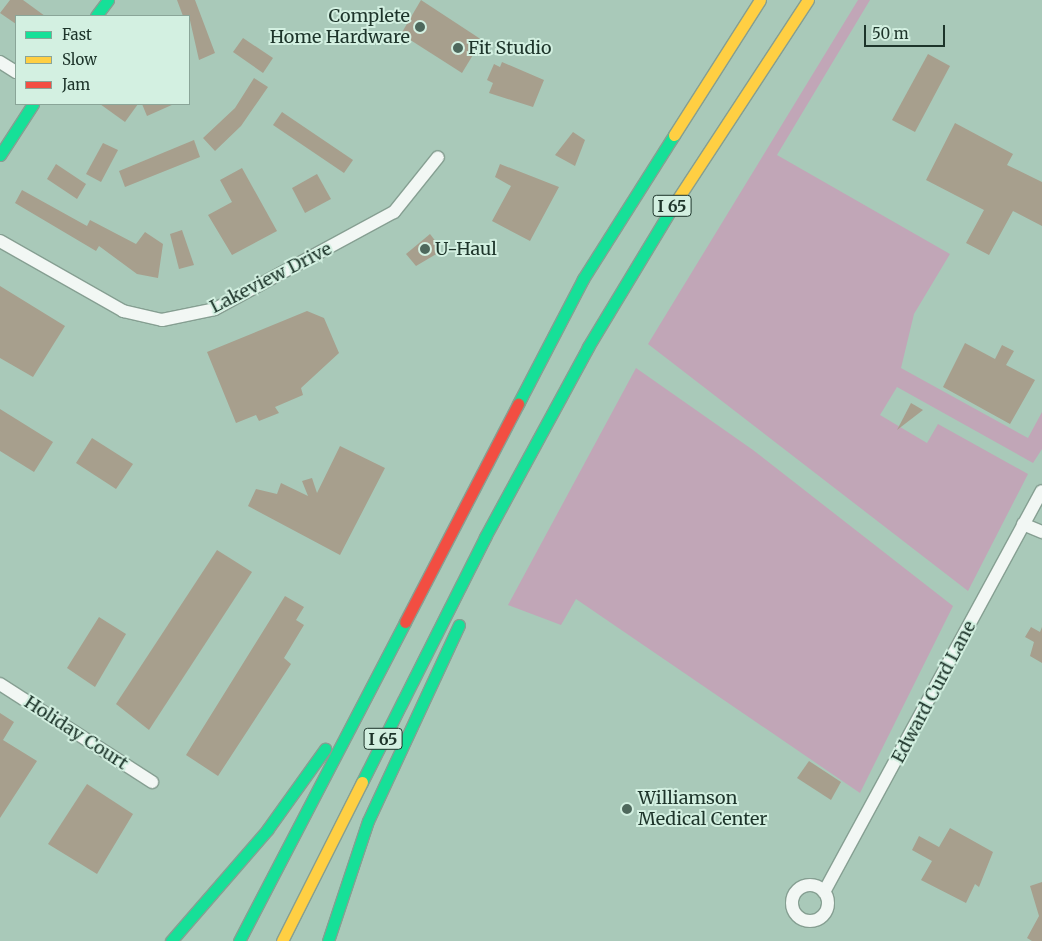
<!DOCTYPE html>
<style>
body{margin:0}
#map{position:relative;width:1042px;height:941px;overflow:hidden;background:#a9c9b9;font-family:Merriweather,serif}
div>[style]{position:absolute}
.green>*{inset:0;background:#c1a6b7}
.building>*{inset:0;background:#a79f8d}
.roads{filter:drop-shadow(1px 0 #869f92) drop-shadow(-1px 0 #869f92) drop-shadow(0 1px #869f92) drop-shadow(0 -1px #869f92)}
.street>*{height:12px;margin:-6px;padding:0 6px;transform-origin:6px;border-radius:6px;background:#f2f7f4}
.street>.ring{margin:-6px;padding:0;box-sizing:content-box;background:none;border:12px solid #f2f7f4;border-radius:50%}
.fast>*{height:11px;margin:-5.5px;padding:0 5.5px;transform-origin:5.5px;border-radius:5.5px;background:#16e098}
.slow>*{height:11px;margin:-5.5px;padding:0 5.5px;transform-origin:5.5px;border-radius:5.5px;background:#ffcf43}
.jam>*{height:11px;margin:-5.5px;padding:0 5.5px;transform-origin:5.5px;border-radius:5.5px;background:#f24e42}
.dots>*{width:14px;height:14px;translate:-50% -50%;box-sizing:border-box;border:2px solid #d3f0e1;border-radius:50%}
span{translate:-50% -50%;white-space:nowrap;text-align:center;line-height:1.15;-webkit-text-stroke:4px #d3f0e1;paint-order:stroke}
.shield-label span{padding:1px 4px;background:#d3f0e1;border:1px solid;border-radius:4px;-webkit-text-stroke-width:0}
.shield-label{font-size:16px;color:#1d342a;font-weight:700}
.poi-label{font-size:18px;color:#1d342a}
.right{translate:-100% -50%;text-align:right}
.left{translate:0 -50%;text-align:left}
.street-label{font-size:18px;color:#1d342a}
.legend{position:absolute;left:15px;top:15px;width:175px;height:90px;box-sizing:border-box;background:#d3f0e1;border:1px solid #8aa598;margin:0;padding:6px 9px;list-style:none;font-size:15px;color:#1d342a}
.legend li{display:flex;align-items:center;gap:10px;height:25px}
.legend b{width:25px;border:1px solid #8aa598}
.scale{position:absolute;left:864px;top:25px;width:81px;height:22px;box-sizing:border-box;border:2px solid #1d342a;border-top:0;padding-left:6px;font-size:15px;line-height:18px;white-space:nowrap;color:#1d342a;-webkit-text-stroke:4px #d3f0e1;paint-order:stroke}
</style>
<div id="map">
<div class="green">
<div style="clip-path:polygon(858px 0,870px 0,777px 155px,950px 254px,914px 314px,901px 368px,1028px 438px,1042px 412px,1042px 449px,1033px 463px,897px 387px,880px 415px,927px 443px,938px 424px,1028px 474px,968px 591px,648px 344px)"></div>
<div style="clip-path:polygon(636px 368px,753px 450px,953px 606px,860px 793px,576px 599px,561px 625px,508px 605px)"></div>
</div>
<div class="building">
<div style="clip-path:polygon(10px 0,23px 0,45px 16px,16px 16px,16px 24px,0 13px)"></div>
<div style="clip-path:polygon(177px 0,195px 0,215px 53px,199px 60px,189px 16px,183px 16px)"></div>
<div style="clip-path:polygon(421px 0,482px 40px,462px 73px,401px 34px)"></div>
<div style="clip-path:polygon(243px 38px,273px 58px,263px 73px,233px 52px)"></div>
<div style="clip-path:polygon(928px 54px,950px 66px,915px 132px,892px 120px)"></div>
<div style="clip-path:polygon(502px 62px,544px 80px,533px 107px,489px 93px,493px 83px,487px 80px,494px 64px,500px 67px)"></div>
<div style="clip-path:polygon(254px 78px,268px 87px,241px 126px,215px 151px,203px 138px,235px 108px)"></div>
<div style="clip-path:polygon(100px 104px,138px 104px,125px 122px)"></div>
<div style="clip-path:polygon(142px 104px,174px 104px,147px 116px)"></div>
<div style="clip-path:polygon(282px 112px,353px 160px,344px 173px,273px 125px)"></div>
<div style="clip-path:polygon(955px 123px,1013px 154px,1007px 165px,1042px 182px,1042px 226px,1013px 211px,989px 255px,966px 243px,984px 210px,926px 180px)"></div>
<div style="clip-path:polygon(573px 132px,585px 140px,575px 166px,555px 155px)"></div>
<div style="clip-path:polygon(194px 140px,200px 157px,125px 187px,119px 171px)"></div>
<div style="clip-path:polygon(103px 143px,118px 150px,101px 182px,86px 174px)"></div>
<div style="clip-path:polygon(56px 164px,86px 184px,77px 199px,47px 179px)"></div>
<div style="clip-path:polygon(500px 164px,559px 187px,530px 241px,492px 221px,511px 186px,495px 177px)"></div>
<div style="clip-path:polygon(242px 168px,277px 231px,232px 255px,208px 215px,232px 202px,220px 180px)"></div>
<div style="clip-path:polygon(317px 174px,331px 199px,305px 213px,292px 188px)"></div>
<div style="clip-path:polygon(22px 190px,87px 226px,90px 220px,136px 244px,145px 232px,163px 244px,158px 278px,137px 274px,99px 246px,96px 251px,15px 203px)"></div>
<div style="clip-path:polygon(182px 230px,194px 265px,179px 269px,170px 234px)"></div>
<div style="clip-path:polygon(430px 234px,440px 247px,438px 253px,416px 266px,406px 254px)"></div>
<div style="clip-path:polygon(0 286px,65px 326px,33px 377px,0 358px)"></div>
<div style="clip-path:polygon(307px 311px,324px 318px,339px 353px,301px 388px,303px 395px,275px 407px,279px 413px,259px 421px,256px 415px,236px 423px,207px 352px)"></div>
<div style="clip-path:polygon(965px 343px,995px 359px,1002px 345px,1014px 351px,1006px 365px,1035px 380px,1010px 424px,943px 387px)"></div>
<div style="clip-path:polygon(911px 403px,923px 410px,897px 430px)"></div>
<div style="clip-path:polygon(0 409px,53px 442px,34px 472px,0 451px)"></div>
<div style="clip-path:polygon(92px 438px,133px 464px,116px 489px,76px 463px)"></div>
<div style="clip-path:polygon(340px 446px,385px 468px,340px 555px,248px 506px,256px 489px,277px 494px,281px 483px,308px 496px,302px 481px,312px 478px,317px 493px)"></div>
<div style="clip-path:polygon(217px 550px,252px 572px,149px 730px,116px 704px)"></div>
<div style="clip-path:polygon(285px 596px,304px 607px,296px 620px,304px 625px,284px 658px,291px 664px,218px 776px,186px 755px)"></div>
<div style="clip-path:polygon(99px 617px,126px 634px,95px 687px,67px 668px)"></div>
<div style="clip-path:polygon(1031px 627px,1040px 632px,1042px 627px,1042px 663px,1030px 656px,1034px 642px,1025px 637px)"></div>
<div style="clip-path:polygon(0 713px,14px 722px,3px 740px,37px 761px,0 818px)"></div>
<div style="clip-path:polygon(809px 761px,841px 782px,831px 800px,797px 778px)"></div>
<div style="clip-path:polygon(87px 784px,133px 814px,97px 874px,48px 844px)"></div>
<div style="clip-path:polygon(950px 828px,993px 852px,979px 887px,975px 884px,966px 903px,921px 880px,932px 861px,912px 850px,919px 836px,939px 847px)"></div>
<div style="clip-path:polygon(1042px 882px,1042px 941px,1032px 941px,1027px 938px,1039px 916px,1030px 886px)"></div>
</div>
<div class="roads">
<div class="street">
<div style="left:0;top:62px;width:19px;rotate:32deg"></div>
<div style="left:0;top:241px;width:142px;rotate:29.6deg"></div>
<div style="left:123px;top:311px;width:40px;rotate:13deg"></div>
<div style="left:162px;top:320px;width:54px;rotate:-11.7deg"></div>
<div style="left:215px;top:309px;width:204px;rotate:-28.5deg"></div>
<div style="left:394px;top:212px;width:70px;rotate:-51.3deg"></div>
<div style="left:1023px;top:524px;width:21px;rotate:23deg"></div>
<div style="left:0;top:684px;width:181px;rotate:32.8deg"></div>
<div class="ring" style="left:792px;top:885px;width:24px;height:24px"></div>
<div style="left:824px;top:892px;width:456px;rotate:-61.5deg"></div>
</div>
<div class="fast">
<div style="left:96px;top:16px;width:20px;rotate:-53deg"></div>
<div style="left:0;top:155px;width:61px;rotate:-57.1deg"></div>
<div style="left:518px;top:404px;width:141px;rotate:-62.5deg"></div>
<div style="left:583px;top:279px;width:170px;rotate:-57.7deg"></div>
<div style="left:362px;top:782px;width:274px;rotate:-63.3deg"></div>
<div style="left:485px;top:537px;width:216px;rotate:-61.5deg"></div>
<div style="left:588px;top:347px;width:168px;rotate:-58.9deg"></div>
<div style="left:171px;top:941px;width:147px;rotate:-49.1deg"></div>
<div style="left:267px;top:830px;width:100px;rotate:-54.4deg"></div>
<div style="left:239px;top:941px;width:360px;rotate:-62.5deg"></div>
<div style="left:328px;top:941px;width:126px;rotate:-71.6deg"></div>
<div style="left:368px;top:821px;width:216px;rotate:-65.1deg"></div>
</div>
<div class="slow">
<div style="left:674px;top:135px;width:160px;rotate:-57.5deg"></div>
<div style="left:675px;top:203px;width:243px;rotate:-56.8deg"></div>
<div style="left:282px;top:941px;width:178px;rotate:-63.3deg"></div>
</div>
<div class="jam">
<div style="left:405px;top:622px;width:246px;rotate:-62.6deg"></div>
</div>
</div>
<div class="dots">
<div style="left:420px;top:27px;background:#4e685c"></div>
<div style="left:458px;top:48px;background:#4e685c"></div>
<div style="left:425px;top:249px;background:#4e685c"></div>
<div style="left:627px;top:809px;background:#4e685c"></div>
</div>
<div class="shield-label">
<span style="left:672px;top:206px">I 65</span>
<span style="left:383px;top:739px">I 65</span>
</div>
<div class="poi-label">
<span class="right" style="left:410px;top:27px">Complete<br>Home Hardware</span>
<span class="left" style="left:468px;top:48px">Fit Studio</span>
<span class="left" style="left:435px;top:249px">U-Haul</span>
<span class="left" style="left:638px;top:809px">Williamson<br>Medical Center</span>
</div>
<div class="street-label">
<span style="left:271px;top:278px;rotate:-27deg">Lakeview Drive</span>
<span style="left:934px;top:692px;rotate:-62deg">Edward Curd Lane</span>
<span style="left:76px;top:733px;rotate:33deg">Holiday Court</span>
</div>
<ul class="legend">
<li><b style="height:6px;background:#16e098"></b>Fast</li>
<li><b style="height:6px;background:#ffcf43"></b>Slow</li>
<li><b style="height:6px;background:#f24e42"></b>Jam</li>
</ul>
<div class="scale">50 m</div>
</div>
